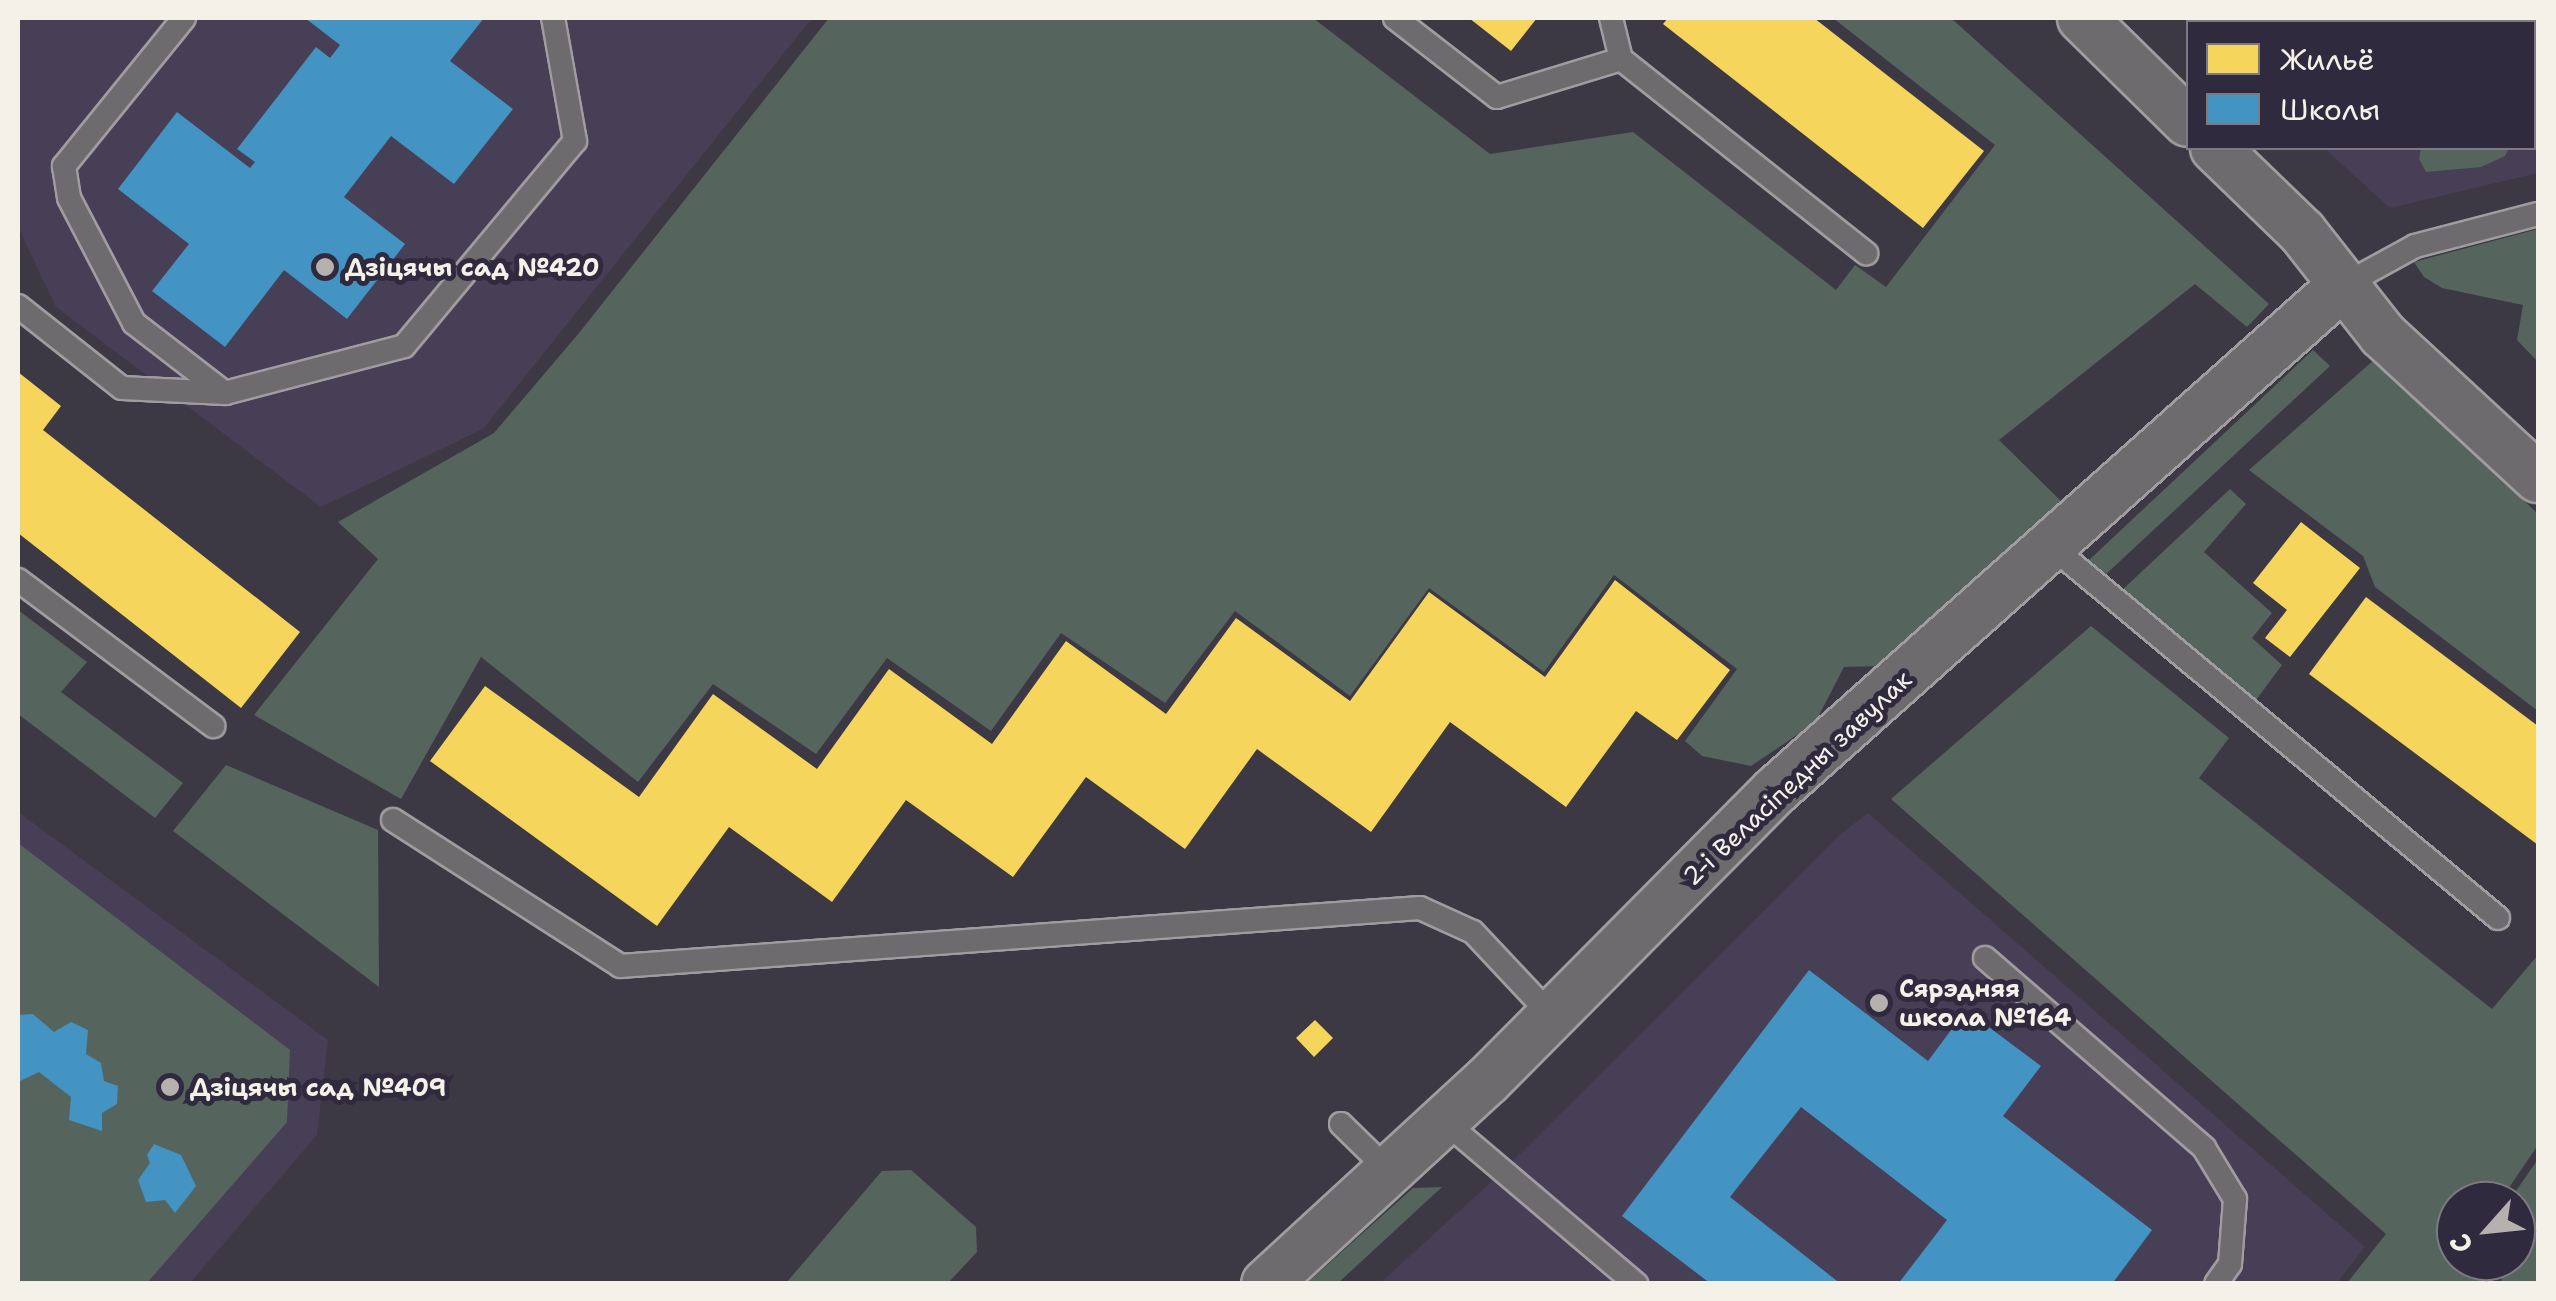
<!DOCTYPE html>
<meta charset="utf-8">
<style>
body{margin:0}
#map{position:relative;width:2556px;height:1301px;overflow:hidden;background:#3c3944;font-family:"Shantell Sans",sans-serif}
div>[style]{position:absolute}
.built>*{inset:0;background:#473f55}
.green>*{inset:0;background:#56645e}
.homes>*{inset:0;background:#f6d55c}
.schools>*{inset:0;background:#4393c3}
.roads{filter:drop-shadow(2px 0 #9f9da0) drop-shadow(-2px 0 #9f9da0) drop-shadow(0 2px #9f9da0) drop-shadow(0 -2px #9f9da0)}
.lane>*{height:22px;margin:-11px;padding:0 11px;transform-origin:11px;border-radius:11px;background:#6e6b6e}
.street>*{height:48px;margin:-24px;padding:0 24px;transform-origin:24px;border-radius:24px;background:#6e6b6e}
.dots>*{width:28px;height:28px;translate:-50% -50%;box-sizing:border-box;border:5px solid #2f2a3d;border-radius:50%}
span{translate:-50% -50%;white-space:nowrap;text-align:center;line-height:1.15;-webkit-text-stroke:10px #2f2a3d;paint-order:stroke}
.poi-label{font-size:25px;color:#f4f1e8;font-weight:700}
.left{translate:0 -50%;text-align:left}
.street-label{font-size:25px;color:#f4f1e8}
.frame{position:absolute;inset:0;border:20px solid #f4f1e8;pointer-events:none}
.legend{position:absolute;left:2186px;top:20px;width:350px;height:130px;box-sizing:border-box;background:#2f2a3d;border:2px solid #7e7a81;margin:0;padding:12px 18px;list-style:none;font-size:30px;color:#f4f1e8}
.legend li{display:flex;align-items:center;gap:20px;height:50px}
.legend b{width:50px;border:2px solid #7e7a81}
.north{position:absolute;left:2436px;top:1181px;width:100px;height:100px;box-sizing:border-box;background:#2f2a3d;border:2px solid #7e7a81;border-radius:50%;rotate:243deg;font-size:28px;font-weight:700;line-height:40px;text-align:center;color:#f4f1e8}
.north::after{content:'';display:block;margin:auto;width:35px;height:45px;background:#b4b1af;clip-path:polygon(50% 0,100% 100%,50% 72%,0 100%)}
</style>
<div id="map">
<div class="built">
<div style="clip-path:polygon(18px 18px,812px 18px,483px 429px,321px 507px,56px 307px,18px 227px)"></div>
<div style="clip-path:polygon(2183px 18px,2538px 18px,2538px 173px,2390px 208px,2324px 148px,2534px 148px,2534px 22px,2188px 23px)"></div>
<div style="clip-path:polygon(18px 812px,328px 1040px,317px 1135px,190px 1283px,18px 1283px)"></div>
<div style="clip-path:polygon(1868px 813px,2365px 1247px,2336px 1284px,1379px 1284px,1501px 1173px,1842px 833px)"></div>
</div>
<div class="green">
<div style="clip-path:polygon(829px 18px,1313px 18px,1490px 154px,1633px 132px,1836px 290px,1855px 265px,1886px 287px,1995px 145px,1833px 18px,1951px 18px,2269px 304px,2247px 327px,2195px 284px,1999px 440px,2066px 506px,1881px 666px,1844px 667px,1815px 723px,1751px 766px,1702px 756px,1685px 741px,1737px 669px,1614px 575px,1544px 672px,1429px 588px,1350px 696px,1235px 611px,1165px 703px,1061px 633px,991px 731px,887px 658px,816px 754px,713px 684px,638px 782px,481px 657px,401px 799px,254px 715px,378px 559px,338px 522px,494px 433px,579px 333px)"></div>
<div style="clip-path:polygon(2421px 148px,2509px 148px,2505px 156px,2481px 167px,2426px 172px,2419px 159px)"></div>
<div style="clip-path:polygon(2538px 229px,2538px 362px,2517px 340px,2523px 305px,2442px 288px,2424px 277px,2414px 262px)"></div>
<div style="clip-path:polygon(2313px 350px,2330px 366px,2104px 576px,2088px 561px)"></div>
<div style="clip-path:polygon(2375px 359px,2538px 514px,2538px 711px,2375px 587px,2363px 556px,2249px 470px)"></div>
<div style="clip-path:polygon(2230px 489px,2246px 504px,2204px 552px,2272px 613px,2252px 638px,2282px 665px,2256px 700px,2121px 591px)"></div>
<div style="clip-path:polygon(18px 610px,87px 662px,61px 692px,183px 783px,155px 818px,18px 714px)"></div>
<div style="clip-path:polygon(2091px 626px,2229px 738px,2199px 778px,2492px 1009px,2538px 955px,2538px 1145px,2500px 1201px,2456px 1201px,2456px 1261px,2491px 1261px,2494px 1283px,2347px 1283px,2386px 1234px,1891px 799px)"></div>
<div style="clip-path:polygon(226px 765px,378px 830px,379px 987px,173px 831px)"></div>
<div style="clip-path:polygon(18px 843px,290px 1050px,287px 1122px,147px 1283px,18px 1283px)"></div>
<div style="clip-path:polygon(2538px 1159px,2538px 1283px,2502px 1283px,2499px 1261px,2516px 1261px,2516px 1201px,2509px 1201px)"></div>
<div style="clip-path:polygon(911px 1170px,976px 1227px,977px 1252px,948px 1283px,786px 1283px,882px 1171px)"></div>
<div style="clip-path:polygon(1442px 1187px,1338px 1283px,1307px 1283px,1413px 1188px)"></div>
</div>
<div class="homes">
<div style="clip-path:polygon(1469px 18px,1537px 18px,1511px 51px)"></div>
<div style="clip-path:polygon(1668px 18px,1814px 18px,1984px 151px,1923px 228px,1663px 24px)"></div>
<div style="clip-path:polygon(18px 372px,61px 406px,43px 430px,300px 632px,241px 708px,18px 533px)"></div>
<div style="clip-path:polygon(2301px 522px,2360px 568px,2290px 657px,2265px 638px,2287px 610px,2253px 583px)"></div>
<div style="clip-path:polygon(1615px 580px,1730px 670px,1677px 740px,1636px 711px,1566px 807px,1450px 722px,1371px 832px,1257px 749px,1185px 849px,1086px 777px,1013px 877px,906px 800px,832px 902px,729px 827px,657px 926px,430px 761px,485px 686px,639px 797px,713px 694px,817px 769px,889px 669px,992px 744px,1066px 641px,1166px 714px,1236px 618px,1350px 701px,1429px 592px,1545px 677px)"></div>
<div style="clip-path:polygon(2366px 597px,2538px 726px,2538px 845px,2309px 674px)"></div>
<div style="clip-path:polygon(1315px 1020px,1333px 1038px,1314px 1057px,1296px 1038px)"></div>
</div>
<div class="schools">
<div style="clip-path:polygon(305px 18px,484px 18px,450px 61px,513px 109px,454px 184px,391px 136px,344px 197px,405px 244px,347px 319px,284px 270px,225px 347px,152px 291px,189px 244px,118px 189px,177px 112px,250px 168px,255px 162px,237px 149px,316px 47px,330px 58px,340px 45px)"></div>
<div style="clip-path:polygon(2436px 18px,2470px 18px,2466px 22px,2442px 22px)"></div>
<div style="clip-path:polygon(1809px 970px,1928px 1061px,1966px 1010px,2041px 1066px,2003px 1116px,2152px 1230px,2112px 1284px,1898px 1284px,1947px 1220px,1801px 1107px,1730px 1197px,1841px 1284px,1711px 1284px,1622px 1216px)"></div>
<div style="clip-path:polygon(33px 1014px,54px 1032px,71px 1022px,88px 1030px,86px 1054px,101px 1063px,104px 1081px,118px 1086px,117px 1104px,102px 1113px,102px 1131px,69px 1120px,71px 1097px,39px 1072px,18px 1082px,18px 1015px)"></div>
<div style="clip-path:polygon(154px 1144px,181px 1155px,196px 1186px,175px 1213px,165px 1200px,146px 1202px,138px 1180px,150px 1163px,147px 1155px)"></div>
</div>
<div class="roads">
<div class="lane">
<div style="left:184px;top:18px;width:191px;rotate:129deg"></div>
<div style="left:64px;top:166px;width:32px;rotate:81deg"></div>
<div style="left:69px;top:198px;width:141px;rotate:62.5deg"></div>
<div style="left:134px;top:323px;width:115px;rotate:37.6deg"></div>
<div style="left:1395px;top:18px;width:129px;rotate:37.8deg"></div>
<div style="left:1497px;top:97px;width:130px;rotate:-17deg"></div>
<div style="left:1611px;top:18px;width:42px;rotate:76.3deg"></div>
<div style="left:1621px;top:59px;width:313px;rotate:38.4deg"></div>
<div style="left:2342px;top:286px;width:83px;rotate:-28.7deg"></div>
<div style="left:2415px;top:246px;width:127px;rotate:-14.6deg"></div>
<div style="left:18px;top:306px;width:132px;rotate:38.3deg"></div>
<div style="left:122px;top:388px;width:103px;rotate:2.8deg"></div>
<div style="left:225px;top:393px;width:185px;rotate:-14.7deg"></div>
<div style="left:404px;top:346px;width:267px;rotate:-50.2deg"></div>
<div style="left:575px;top:141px;width:125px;rotate:-100.1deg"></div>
<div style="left:2052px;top:547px;width:580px;rotate:39.75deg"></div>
<div style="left:18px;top:580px;width:244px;rotate:36.8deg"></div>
<div style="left:393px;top:820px;width:270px;rotate:32.7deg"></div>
<div style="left:620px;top:966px;width:802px;rotate:-4.15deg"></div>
<div style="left:1420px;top:908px;width:58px;rotate:24.4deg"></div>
<div style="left:1473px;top:932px;width:115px;rotate:46.8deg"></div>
<div style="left:1985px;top:958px;width:290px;rotate:40.9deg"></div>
<div style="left:2204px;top:1148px;width:60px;rotate:58.7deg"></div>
<div style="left:2235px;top:1199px;width:65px;rotate:94.4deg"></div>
<div style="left:2230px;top:1264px;width:24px;rotate:125deg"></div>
<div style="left:1444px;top:1121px;width:252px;rotate:40.3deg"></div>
<div style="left:1341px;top:1124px;width:67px;rotate:44.4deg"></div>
</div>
<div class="street">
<div style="left:2082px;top:18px;width:148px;rotate:44.5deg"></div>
<div style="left:2215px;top:148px;width:121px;rotate:44deg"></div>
<div style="left:2302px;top:232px;width:131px;rotate:51.8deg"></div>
<div style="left:2383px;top:335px;width:211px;rotate:42.7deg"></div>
<div style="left:1266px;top:1284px;width:301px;rotate:-42.6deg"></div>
<div style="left:1488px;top:1080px;width:407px;rotate:-45.2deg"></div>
<div style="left:1775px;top:791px;width:759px;rotate:-41.69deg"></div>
</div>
</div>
<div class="dots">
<div style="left:325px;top:267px;background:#b4b1af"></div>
<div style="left:1879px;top:1003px;background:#b4b1af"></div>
<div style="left:170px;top:1087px;background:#b4b1af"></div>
</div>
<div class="poi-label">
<span class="left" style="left:345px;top:267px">Дзіцячы сад №420</span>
<span class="left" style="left:1899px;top:1003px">Сярэдняя<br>школа №164</span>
<span class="left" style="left:190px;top:1087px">Дзіцячы сад №409</span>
</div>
<div class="street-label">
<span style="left:1797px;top:778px;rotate:-43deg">2-і Веласіпедны завулак</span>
</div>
<div class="frame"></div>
<ul class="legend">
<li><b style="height:28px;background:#f6d55c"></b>Жильё</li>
<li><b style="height:28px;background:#4393c3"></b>Школы</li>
</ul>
<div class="north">С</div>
</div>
